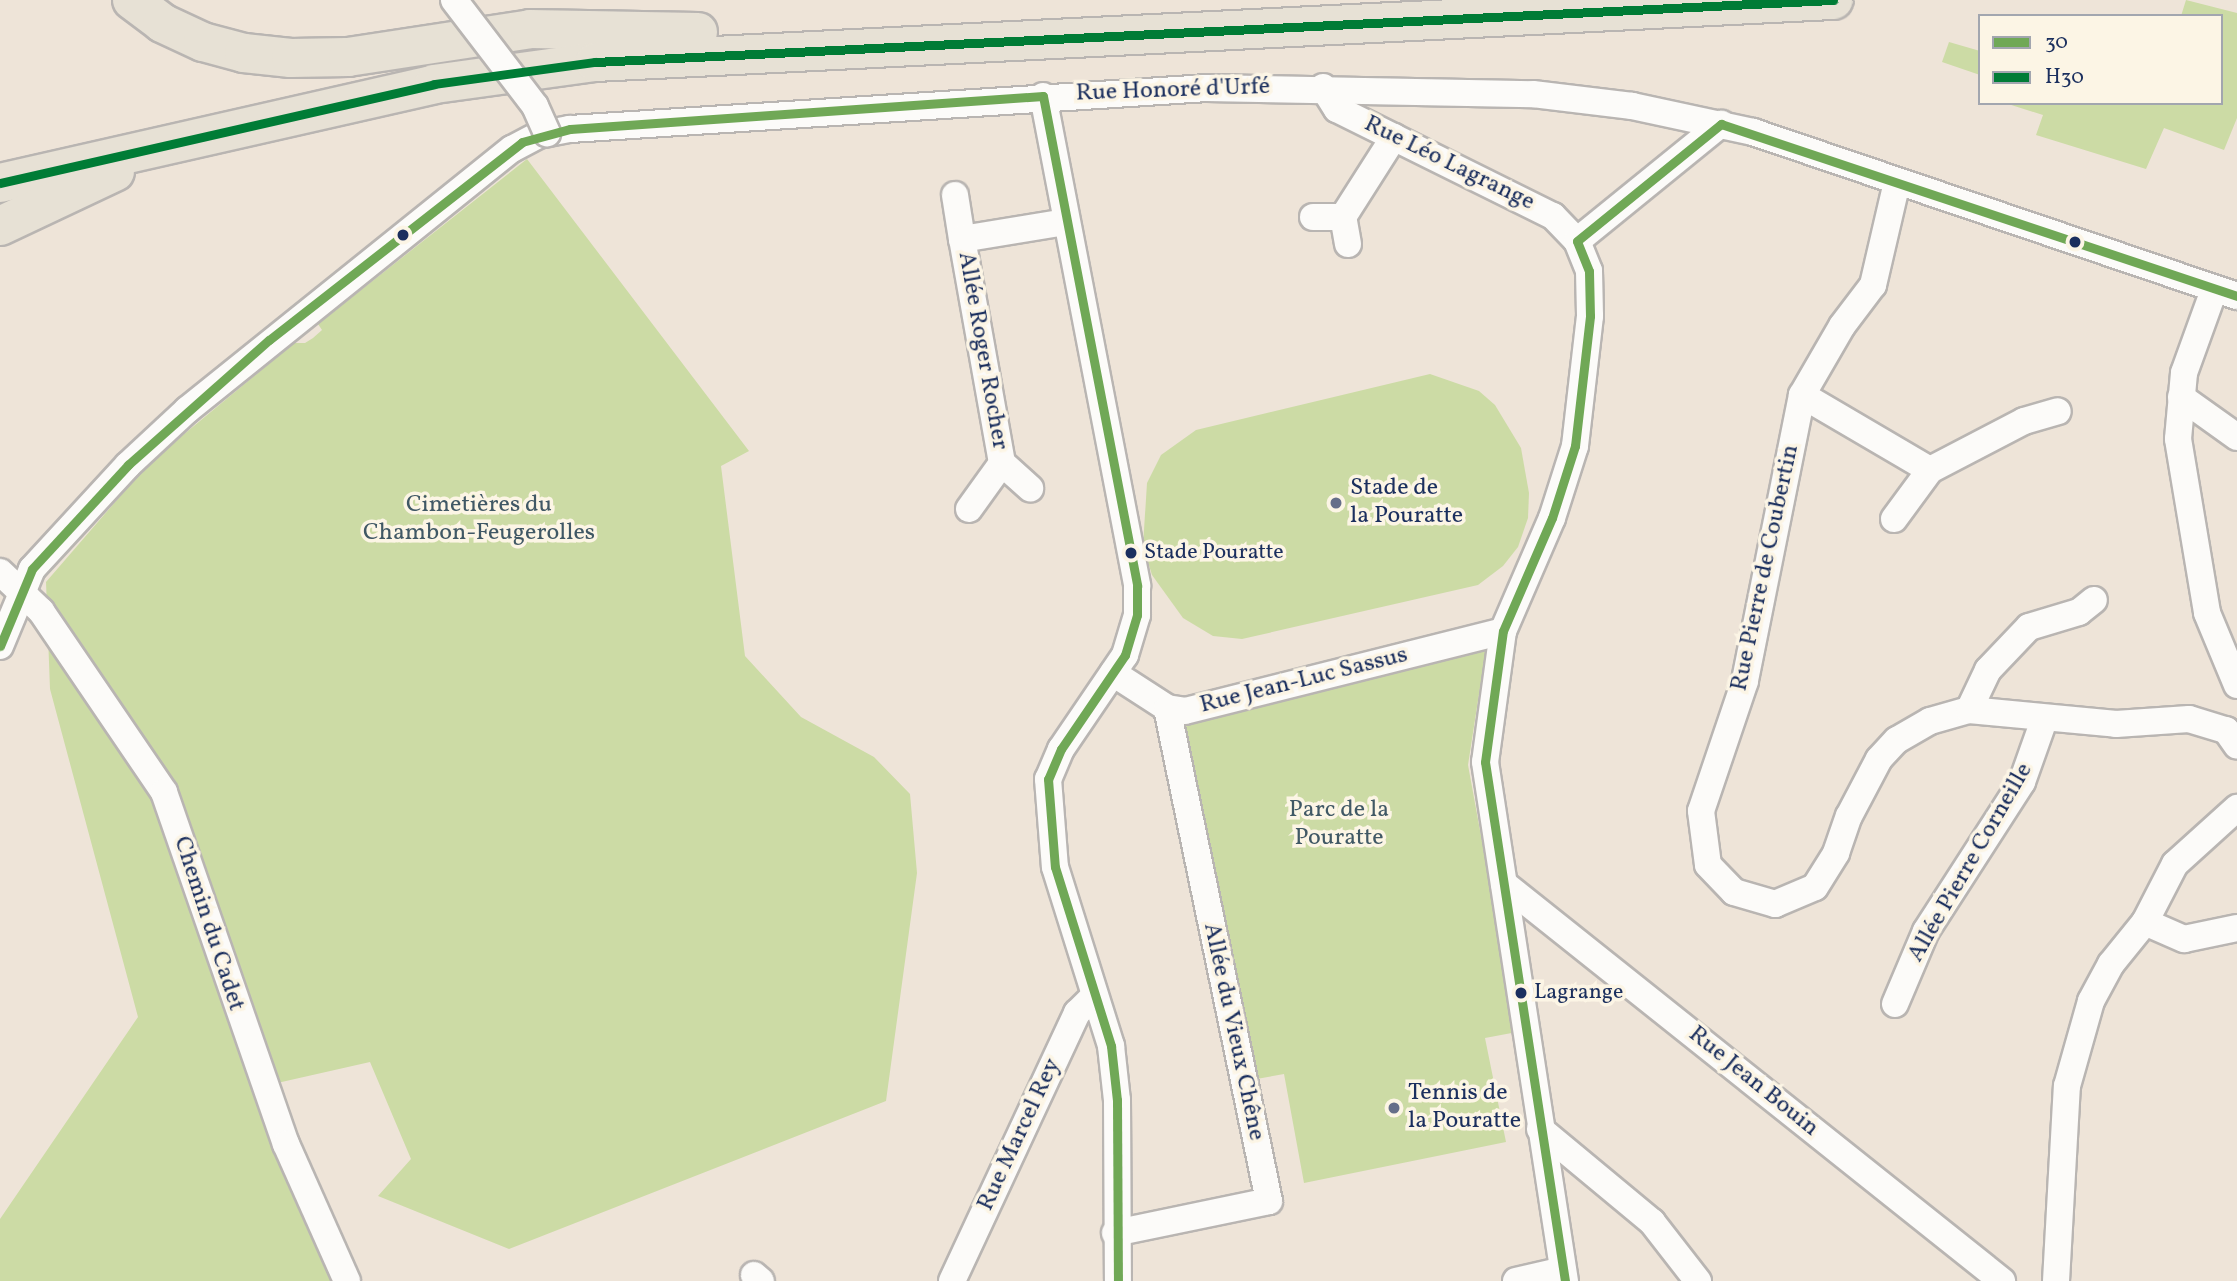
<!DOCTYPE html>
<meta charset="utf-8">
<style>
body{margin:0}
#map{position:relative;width:2237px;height:1281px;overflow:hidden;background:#eee4d8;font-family:Vollkorn,serif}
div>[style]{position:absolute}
.green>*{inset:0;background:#ccdba5}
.roads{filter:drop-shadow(2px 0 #b9b5b2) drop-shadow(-2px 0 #b9b5b2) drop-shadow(0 2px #b9b5b2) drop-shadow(0 -2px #b9b5b2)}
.minor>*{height:26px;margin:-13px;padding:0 13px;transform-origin:13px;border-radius:13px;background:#fcfbf9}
.highway>*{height:38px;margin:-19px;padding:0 19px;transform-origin:19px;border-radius:19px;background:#e7e1d5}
.bridges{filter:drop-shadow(2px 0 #b9b5b2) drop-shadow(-2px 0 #b9b5b2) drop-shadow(0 2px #b9b5b2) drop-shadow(0 -2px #b9b5b2)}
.minor-bridge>*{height:26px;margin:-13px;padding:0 13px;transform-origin:13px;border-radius:13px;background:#fcfbf9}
.bus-1>*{height:9px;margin:-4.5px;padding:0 4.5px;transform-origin:4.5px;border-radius:4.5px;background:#70a856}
.bus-2>*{height:9px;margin:-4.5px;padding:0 4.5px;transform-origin:4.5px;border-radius:4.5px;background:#007c36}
.dots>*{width:19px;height:19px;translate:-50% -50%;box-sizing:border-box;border:4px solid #fcf5e5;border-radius:50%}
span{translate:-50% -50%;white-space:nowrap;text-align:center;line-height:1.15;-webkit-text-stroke:7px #fcf5e5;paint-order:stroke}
.bus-label{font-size:22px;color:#1b2f5e}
.left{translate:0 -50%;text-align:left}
.street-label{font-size:24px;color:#1b2f5e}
.poi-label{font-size:24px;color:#1b2f5e}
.park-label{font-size:24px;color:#405865}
.legend{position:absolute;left:1978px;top:14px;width:245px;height:91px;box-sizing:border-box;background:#fcf5e5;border:2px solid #a2a6af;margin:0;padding:9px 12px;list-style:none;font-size:21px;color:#1b2f5e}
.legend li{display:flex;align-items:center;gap:14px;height:35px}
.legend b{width:35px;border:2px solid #a2a6af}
</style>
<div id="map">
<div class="green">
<div style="clip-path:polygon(2186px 0,2237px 13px,2237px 118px,2224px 150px,2164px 128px,2146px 169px,2036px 135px,2043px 115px,2005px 103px,2221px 103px,2221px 16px,2181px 16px)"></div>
<div style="clip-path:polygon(1949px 42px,1980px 51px,1980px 75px,1942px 62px)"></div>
<div style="clip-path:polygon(527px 159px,749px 451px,721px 466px,745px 656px,801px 717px,874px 757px,910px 794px,917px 873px,886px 1101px,509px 1249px,378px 1196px,411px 1159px,370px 1062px,251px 1089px,339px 1281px,0 1281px,0 1219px,138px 1017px,50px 689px,46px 582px,148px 464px,294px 343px,305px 343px,313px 338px,322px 330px,318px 324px)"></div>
<div style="clip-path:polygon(1430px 374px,1479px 391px,1495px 405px,1521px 448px,1529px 493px,1528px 518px,1518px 547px,1503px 566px,1478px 585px,1242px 639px,1213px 636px,1183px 618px,1152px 575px,1143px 546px,1147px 483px,1161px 455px,1196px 430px)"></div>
<div style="clip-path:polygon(1477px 645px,1486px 649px,1468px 765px,1517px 1032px,1485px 1038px,1506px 1142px,1304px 1183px,1284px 1074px,1251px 1080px,1177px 720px)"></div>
</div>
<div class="roads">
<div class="minor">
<div style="left:1323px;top:87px;width:26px;rotate:58deg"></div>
<div style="left:1337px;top:109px;width:241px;rotate:26.4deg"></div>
<div style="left:1553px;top:216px;width:35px;rotate:46deg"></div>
<div style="left:1577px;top:241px;width:32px;rotate:68deg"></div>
<div style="left:1589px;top:271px;width:45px;rotate:88.7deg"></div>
<div style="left:1590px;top:316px;width:131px;rotate:96.6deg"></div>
<div style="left:1575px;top:446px;width:76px;rotate:107.7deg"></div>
<div style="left:1552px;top:518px;width:123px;rotate:113.4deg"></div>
<div style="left:1503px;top:631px;width:132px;rotate:97.8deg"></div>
<div style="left:1485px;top:762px;width:525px;rotate:81.24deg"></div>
<div style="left:1043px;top:96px;width:499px;rotate:79.1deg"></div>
<div style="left:1137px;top:586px;width:29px;rotate:90deg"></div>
<div style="left:1137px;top:615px;width:42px;rotate:106.7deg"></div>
<div style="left:1125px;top:655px;width:114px;rotate:124.2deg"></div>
<div style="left:1061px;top:749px;width:33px;rotate:113deg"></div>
<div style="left:1048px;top:779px;width:88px;rotate:85.5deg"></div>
<div style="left:1055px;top:867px;width:188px;rotate:72.6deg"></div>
<div style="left:1111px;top:1046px;width:54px;rotate:83.7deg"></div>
<div style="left:1117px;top:1100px;width:181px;rotate:89.7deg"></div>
<div style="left:1897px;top:182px;width:106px;rotate:103.1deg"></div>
<div style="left:1873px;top:285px;width:51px;rotate:127.1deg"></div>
<div style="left:1842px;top:326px;width:80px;rotate:120.1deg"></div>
<div style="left:1802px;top:395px;width:292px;rotate:101.3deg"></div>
<div style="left:1745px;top:681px;width:137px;rotate:108.7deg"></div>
<div style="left:1701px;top:811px;width:54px;rotate:82.6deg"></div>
<div style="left:1708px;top:865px;width:37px;rotate:46deg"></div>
<div style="left:1734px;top:892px;width:43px;rotate:16.3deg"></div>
<div style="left:1775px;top:904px;width:43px;rotate:-23deg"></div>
<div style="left:1815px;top:887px;width:40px;rotate:-58deg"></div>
<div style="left:1836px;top:853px;width:39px;rotate:-71deg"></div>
<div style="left:1849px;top:816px;width:64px;rotate:-62.2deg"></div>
<div style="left:1879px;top:759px;width:26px;rotate:-47deg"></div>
<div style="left:1897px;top:740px;width:38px;rotate:-30deg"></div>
<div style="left:1930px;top:721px;width:41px;rotate:-15.8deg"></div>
<div style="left:1969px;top:710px;width:148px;rotate:5.4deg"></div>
<div style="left:2116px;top:724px;width:73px;rotate:-3.9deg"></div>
<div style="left:2189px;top:719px;width:39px;rotate:17deg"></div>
<div style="left:2226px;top:730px;width:19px;rotate:55deg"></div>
<div style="left:955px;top:195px;width:45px;rotate:81deg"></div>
<div style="left:1313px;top:217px;width:30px"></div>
<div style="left:1577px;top:241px;width:186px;rotate:-39.1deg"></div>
<div style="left:1348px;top:244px;width:27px;rotate:-100deg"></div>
<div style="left:1343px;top:217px;width:95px;rotate:-57.5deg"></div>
<div style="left:2214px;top:290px;width:88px;rotate:109.9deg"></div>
<div style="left:2184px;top:373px;width:66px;rotate:95.2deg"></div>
<div style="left:2178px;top:439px;width:176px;rotate:80.5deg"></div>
<div style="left:2207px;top:613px;width:78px;rotate:67.4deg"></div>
<div style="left:1802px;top:395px;width:148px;rotate:30.4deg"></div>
<div style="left:1930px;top:470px;width:106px;rotate:-27.5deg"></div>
<div style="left:2024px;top:421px;width:35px;rotate:-16deg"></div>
<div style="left:2181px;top:397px;width:69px;rotate:35.5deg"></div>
<div style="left:1002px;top:463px;width:38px;rotate:42deg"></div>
<div style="left:969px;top:509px;width:57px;rotate:-54.3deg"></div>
<div style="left:1002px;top:463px;width:228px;rotate:-100.1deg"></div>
<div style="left:962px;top:239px;width:105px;rotate:-9.3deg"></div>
<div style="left:1894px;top:519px;width:61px;rotate:-53.7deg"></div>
<div style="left:0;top:572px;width:57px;rotate:43.6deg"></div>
<div style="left:41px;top:611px;width:219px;rotate:55.8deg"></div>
<div style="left:164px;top:792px;width:373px;rotate:70.9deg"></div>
<div style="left:286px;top:1144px;width:150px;rotate:66deg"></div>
<div style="left:0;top:646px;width:83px;rotate:-67.4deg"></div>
<div style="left:32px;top:569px;width:142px;rotate:-47.3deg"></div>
<div style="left:128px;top:465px;width:81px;rotate:-43deg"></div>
<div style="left:187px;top:410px;width:417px;rotate:-38.8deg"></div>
<div style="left:512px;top:149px;width:30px;rotate:-28deg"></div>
<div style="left:538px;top:135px;width:33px;rotate:-11deg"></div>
<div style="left:570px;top:129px;width:638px;rotate:-3.68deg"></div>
<div style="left:1207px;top:88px;width:326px;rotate:1.1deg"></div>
<div style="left:1533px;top:94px;width:100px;rotate:6.9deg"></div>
<div style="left:1632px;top:106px;width:124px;rotate:12.1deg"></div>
<div style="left:1753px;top:132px;width:511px;rotate:18.72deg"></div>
<div style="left:1113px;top:673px;width:64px;rotate:32.9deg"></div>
<div style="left:1167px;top:708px;width:18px;rotate:9deg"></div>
<div style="left:1185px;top:711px;width:328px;rotate:-14.1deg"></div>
<div style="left:1969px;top:710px;width:44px;rotate:-64.6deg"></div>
<div style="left:1988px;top:670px;width:59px;rotate:-46.4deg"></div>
<div style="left:2029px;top:627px;width:52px;rotate:-16.7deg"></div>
<div style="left:2079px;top:612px;width:19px;rotate:-39deg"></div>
<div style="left:1504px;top:884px;width:637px;rotate:38.56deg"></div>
<div style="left:2145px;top:922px;width:43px;rotate:23.6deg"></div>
<div style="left:2184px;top:939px;width:54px;rotate:-11.7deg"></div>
<div style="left:1895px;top:1004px;width:79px;rotate:-67deg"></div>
<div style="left:1926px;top:931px;width:177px;rotate:-57.2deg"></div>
<div style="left:2022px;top:782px;width:66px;rotate:-70.5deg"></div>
<div style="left:1540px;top:1129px;width:146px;rotate:39.7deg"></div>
<div style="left:1652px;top:1222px;width:75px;rotate:52.1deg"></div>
<div style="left:1115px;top:1233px;width:157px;rotate:-11.7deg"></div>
<div style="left:1269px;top:1201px;width:503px;rotate:-101.69deg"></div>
<div style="left:754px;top:1275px;width:9px;rotate:41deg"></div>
<div style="left:952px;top:1281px;width:296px;rotate:-65deg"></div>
<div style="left:1077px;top:1013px;width:25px;rotate:-45deg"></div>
<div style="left:1516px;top:1281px;width:48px;rotate:-13.2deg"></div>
<div style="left:2056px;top:1281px;width:195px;rotate:-86.8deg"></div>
<div style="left:2067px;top:1086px;width:88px;rotate:-74.2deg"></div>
<div style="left:2091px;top:1001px;width:42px;rotate:-61.6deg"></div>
<div style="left:2111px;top:964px;width:54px;rotate:-51deg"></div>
<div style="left:2145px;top:922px;width:65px;rotate:-62.7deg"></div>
<div style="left:2175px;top:864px;width:84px;rotate:-42.1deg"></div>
</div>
<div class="highway">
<div style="left:132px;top:0;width:38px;rotate:37deg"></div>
<div style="left:162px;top:23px;width:45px;rotate:24.9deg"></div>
<div style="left:203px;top:42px;width:42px;rotate:15deg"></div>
<div style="left:244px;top:53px;width:47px;rotate:6.1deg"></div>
<div style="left:291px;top:58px;width:57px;rotate:-1deg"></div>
<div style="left:348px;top:57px;width:184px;rotate:-8.7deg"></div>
<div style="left:530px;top:29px;width:168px;rotate:1deg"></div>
<div style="left:0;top:183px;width:445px;rotate:-12.8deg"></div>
<div style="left:434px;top:84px;width:162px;rotate:-7.8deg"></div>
<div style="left:595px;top:62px;width:1240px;rotate:-2.87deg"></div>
<div style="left:0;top:226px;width:127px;rotate:-25.2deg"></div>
</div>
</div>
<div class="bridges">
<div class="minor-bridge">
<div style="left:454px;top:0;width:133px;rotate:52.6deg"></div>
<div style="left:535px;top:106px;width:30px;rotate:66deg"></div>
</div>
</div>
<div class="bus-1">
<div style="left:1043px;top:96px;width:499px;rotate:79.1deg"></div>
<div style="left:1137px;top:586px;width:29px;rotate:90deg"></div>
<div style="left:1137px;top:615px;width:42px;rotate:106.7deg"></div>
<div style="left:1125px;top:655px;width:114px;rotate:124.2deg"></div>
<div style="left:1061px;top:749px;width:33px;rotate:113deg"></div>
<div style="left:1048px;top:779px;width:88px;rotate:85.5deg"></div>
<div style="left:1055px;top:867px;width:188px;rotate:72.6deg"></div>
<div style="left:1111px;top:1046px;width:54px;rotate:83.7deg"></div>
<div style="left:1117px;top:1100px;width:181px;rotate:89.7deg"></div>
<div style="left:1721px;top:124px;width:544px;rotate:18.43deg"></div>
<div style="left:1577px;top:241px;width:186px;rotate:-39.1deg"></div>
<div style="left:0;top:646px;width:83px;rotate:-67.4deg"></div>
<div style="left:32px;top:569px;width:142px;rotate:-47.3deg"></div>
<div style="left:128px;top:465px;width:188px;rotate:-41.6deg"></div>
<div style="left:269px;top:340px;width:321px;rotate:-38deg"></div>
<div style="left:522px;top:142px;width:50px;rotate:-15.2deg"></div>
<div style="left:570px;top:129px;width:474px;rotate:-4deg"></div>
<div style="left:1565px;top:1281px;width:525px;rotate:-98.76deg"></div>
<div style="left:1485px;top:762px;width:132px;rotate:-82.2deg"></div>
<div style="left:1503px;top:631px;width:123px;rotate:-66.6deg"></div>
<div style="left:1552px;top:518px;width:76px;rotate:-72.3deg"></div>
<div style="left:1575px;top:446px;width:131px;rotate:-83.4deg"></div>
<div style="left:1590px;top:316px;width:45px;rotate:-91.3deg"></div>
<div style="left:1589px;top:271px;width:32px;rotate:-112deg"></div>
</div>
<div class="bus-2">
<div style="left:0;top:183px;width:445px;rotate:-12.8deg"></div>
<div style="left:434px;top:84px;width:162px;rotate:-7.8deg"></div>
<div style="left:595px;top:62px;width:1240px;rotate:-2.87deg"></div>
</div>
<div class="dots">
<div style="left:403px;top:235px;background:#1b2f5e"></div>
<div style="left:2075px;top:242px;background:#1b2f5e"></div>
<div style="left:1336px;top:503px;background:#656e89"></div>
<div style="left:1131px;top:553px;background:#1b2f5e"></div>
<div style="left:1521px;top:993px;background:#1b2f5e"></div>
<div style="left:1394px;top:1108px;background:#656e89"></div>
</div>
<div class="bus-label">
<span class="left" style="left:1144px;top:553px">Stade Pouratte</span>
<span class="left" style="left:1534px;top:993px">Lagrange</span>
</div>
<div class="street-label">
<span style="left:1173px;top:91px;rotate:-2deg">Rue Honoré d'Urfé</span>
<span style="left:1449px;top:164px;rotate:26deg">Rue Léo Lagrange</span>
<span style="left:982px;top:351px;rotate:80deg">Allée Roger Rocher</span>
<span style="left:1766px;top:568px;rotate:-78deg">Rue Pierre de Coubertin</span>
<span style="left:1304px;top:681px;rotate:-14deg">Rue Jean-Luc Sassus</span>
<span style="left:1971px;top:863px;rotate:-60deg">Allée Pierre Corneille</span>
<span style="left:208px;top:924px;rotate:72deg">Chemin du Cadet</span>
<span style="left:1233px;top:1032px;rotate:78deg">Allée du Vieux Chêne</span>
<span style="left:1753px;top:1082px;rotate:39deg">Rue Jean Bouin</span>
<span style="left:1020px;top:1135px;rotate:-65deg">Rue Marcel Rey</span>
</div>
<div class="poi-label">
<span class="left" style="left:1350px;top:503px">Stade de<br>la Pouratte</span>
<span class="left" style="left:1408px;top:1108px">Tennis de<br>la Pouratte</span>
</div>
<div class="park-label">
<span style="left:479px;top:520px">Cimetières du<br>Chambon-Feugerolles</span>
<span style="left:1339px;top:825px">Parc de la<br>Pouratte</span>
</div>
<ul class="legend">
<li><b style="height:9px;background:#70a856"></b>30</li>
<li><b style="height:9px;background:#007c36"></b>H30</li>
</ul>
</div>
